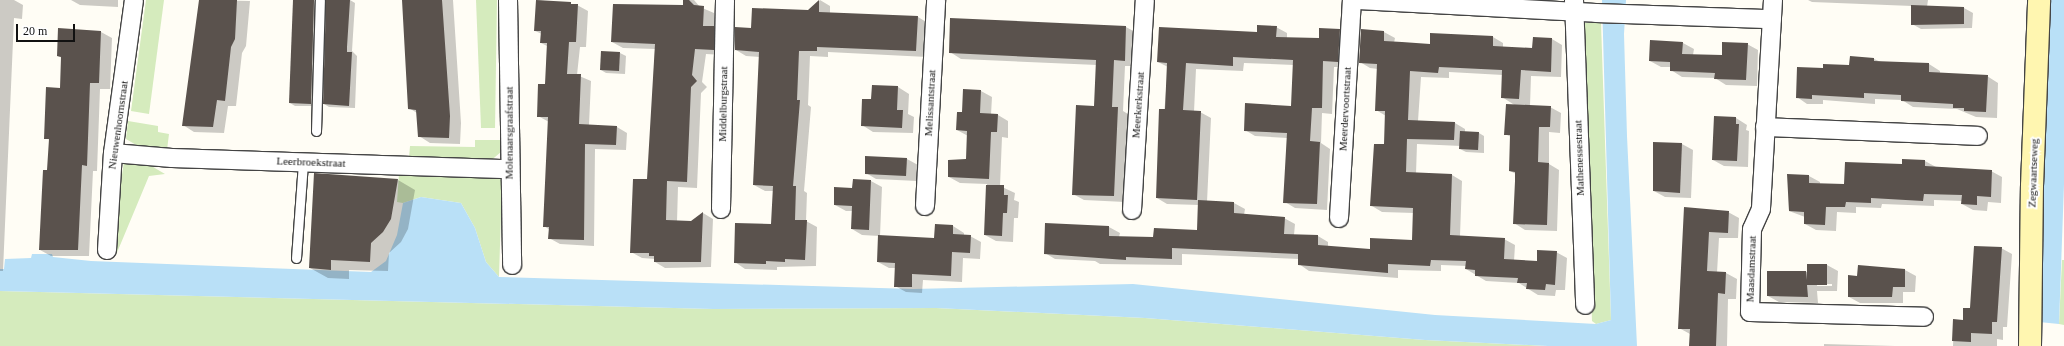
<!DOCTYPE html>
<style>
body{margin:0}
#map{position:relative;width:2064px;height:346px;overflow:hidden;background:#fffdf5;font-family:Georgia,serif}
div>[style]{position:absolute}
.green>*{inset:0;background:#d5ebbd}
.water>*{inset:0;background:#b9e0f7}
.shadow>*{inset:0;background:#0003}
.building>*{inset:0;background:#5a524d}
.roads{filter:drop-shadow(1px 0 #444) drop-shadow(-1px 0 #444) drop-shadow(0 1px #444) drop-shadow(0 -1px #444)}
.service>*{height:9px;margin:-4.5px;padding:0 4.5px;transform-origin:4.5px;border-radius:4.5px;background:#fff}
.minor>*{height:18px;margin:-9px;padding:0 9px;transform-origin:9px;border-radius:9px;background:#fff}
.secondary>*{height:22px;margin:-11px;padding:0 11px;transform-origin:11px;border-radius:11px;background:#fff6b0}
span{translate:-50% -50%;white-space:nowrap;text-align:center;line-height:1.15;-webkit-text-stroke:4px #fff;paint-order:stroke}
.street-label{font-size:11px;color:#111}
.scale{position:absolute;left:16px;top:24px;width:59px;height:18px;box-sizing:border-box;border:2px solid #111;border-top:0;padding-left:5px;font-size:12px;line-height:14px;white-space:nowrap;color:#111;-webkit-text-stroke:3px #fff;paint-order:stroke}
</style>
<div id="map">
<div class="green">
<div style="clip-path:polygon(146px 0,164px 0,149px 114px,131px 111px)"></div>
<div style="clip-path:polygon(476px 0,497px 0,495px 128px,481px 128px)"></div>
<div style="clip-path:polygon(1583px 23px,1601px 23px,1611px 320px,1596px 324px,1592px 321px)"></div>
<div style="clip-path:polygon(128px 121px,158px 126px,158px 132px,169px 134px,167px 150px,138px 146px,126px 139px)"></div>
<div style="clip-path:polygon(475px 140px,501px 140px,501px 152px,489px 162px,409px 158px,410px 146px,475px 147px)"></div>
<div style="clip-path:polygon(124px 162px,148px 164px,165px 174px,149px 176px,116px 255px,109px 256px)"></div>
<div style="clip-path:polygon(399px 173px,499px 177px,502px 182px,499px 277px,486px 262px,475px 228px,461px 203px,421px 197px,403px 203px,397px 202px)"></div>
<div style="clip-path:polygon(2062px 260px,2064px 260px,2064px 325px,2059px 324px)"></div>
<div style="clip-path:polygon(0 291px,713px 309px,936px 308px,1145px 318px,1425px 340px,1548px 346px,0 346px)"></div>
</div>
<div class="water">
<div style="clip-path:polygon(1602px 0,1626px 0,1624px 34px,1627px 136px,1637px 346px,1548px 346px,1425px 340px,1145px 318px,936px 308px,713px 309px,0 291px,0 269px,4px 269px,5px 259px,31px 258px,32px 254px,52px 254px,53px 257px,91px 261px,371px 272px,386px 261px,397px 235px,403px 203px,421px 197px,461px 203px,475px 228px,486px 262px,499px 277px,913px 289px,1133px 284px,1435px 315px,1596px 324px,1611px 320px)"></div>
<div style="clip-path:polygon(2048px 0,2064px 0,2064px 184px,2059px 324px,2039px 322px,2039px 208px)"></div>
</div>
<div class="shadow">
<div style="clip-path:polygon(0 0,14px 0,23px 5px,22px 19px,14px 18px,3px 271px,0 271px)"></div>
<div style="clip-path:polygon(71px 0,118px 0,118px 7px,80px 5px)"></div>
<div style="clip-path:polygon(200px 0,250px 1px,246px 46px,242px 53px,236px 106px,228px 106px,224px 133px,194px 132px,183px 125px)"></div>
<div style="clip-path:polygon(294px 0,318px 0,316px 106px,295px 106px,290px 103px)"></div>
<div style="clip-path:polygon(326px 0,350px 0,355px 3px,352px 51px,357px 56px,355px 108px,329px 107px,324px 104px)"></div>
<div style="clip-path:polygon(405px 0,453px 0,461px 123px,460px 144px,430px 143px,419px 136px,417px 113px,409px 108px)"></div>
<div style="clip-path:polygon(537px 0,577px 5px,588px 11px,586px 47px,580px 47px,577px 75px,591px 81px,589px 125px,617px 127px,627px 133px,626px 150px,595px 149px,594px 246px,560px 244px,549px 238px,550px 230px,544px 226px,549px 122px,538px 116px,546px 85px,547px 46px,541px 43px,542px 34px,535px 31px)"></div>
<div style="clip-path:polygon(684px 0,694px 0,700px 7px,714px 13px,714px 27px,724px 33px,724px 55px,706px 54px,702px 82px,707px 87px,701px 93px,697px 188px,678px 187px,677px 222px,691px 222px,703px 213px,713px 219px,711px 267px,665px 268px,655px 262px,655px 259px,642px 258px,631px 252px,648px 180px,655px 49px,623px 48px,612px 42px,684px 6px)"></div>
<div style="clip-path:polygon(820px 0,830px 6px,830px 13px,918px 17px,928px 23px,927px 57px,828px 52px,828px 57px,810px 56px,808px 105px,811px 107px,804px 191px,807px 193px,806px 221px,817px 227px,816px 266px,777px 267px,777px 270px,745px 269px,735px 262px,772px 225px,774px 191px,765px 191px,754px 185px,760px 57px,746px 56px,736px 50px,752px 29px,808px 12px)"></div>
<div style="clip-path:polygon(1808px 0,1928px 0,1927px 7px,1964px 8px,1973px 13px,1972px 28px,1921px 29px,1912px 24px,1912px 6px,1812px 2px)"></div>
<div style="clip-path:polygon(1126px 27px,1137px 33px,1135px 66px,1125px 66px,1123px 111px,1128px 114px,1125px 202px,1084px 200px,1073px 194px,1095px 107px,1097px 65px,961px 59px,950px 52px)"></div>
<div style="clip-path:polygon(1276px 27px,1287px 33px,1287px 38px,1320px 39px,1339px 30px,1350px 36px,1348px 67px,1334px 67px,1332px 114px,1322px 113px,1321px 143px,1330px 149px,1327px 210px,1295px 208px,1285px 202px,1287px 138px,1255px 136px,1245px 130px,1292px 107px,1294px 65px,1244px 63px,1243px 71px,1196px 69px,1194px 112px,1200px 112px,1211px 118px,1207px 202px,1234px 203px,1245px 209px,1244px 215px,1284px 218px,1295px 224px,1294px 235px,1318px 236px,1328px 242px,1328px 247px,1370px 250px,1413px 241px,1414px 213px,1382px 212px,1372px 206px,1385px 145px,1386px 116px,1376px 110px,1378px 69px,1370px 68px,1360px 62px,1384px 32px,1395px 38px,1394px 43px,1431px 45px,1493px 37px,1503px 43px,1503px 48px,1533px 49px,1552px 39px,1562px 45px,1561px 77px,1531px 76px,1530px 106px,1550px 107px,1561px 113px,1560px 133px,1549px 132px,1549px 164px,1559px 170px,1557px 231px,1525px 230px,1514px 223px,1516px 174px,1510px 171px,1511px 137px,1505px 134px,1516px 106px,1502px 97px,1503px 75px,1449px 72px,1449px 78px,1421px 77px,1418px 121px,1455px 123px,1465px 129px,1465px 132px,1479px 133px,1484px 136px,1484px 153px,1466px 152px,1460px 149px,1461px 146px,1417px 144px,1416px 174px,1452px 175px,1462px 181px,1460px 236px,1504px 239px,1515px 245px,1514px 261px,1538px 262px,1556px 252px,1567px 258px,1565px 290px,1556px 290px,1555px 296px,1538px 295px,1519px 283px,1486px 281px,1466px 269px,1467px 266px,1441px 265px,1441px 271px,1398px 270px,1398px 278px,1309px 271px,1299px 264px,1299px 259px,1182px 254px,1182px 265px,1100px 264px,1095px 261px,1055px 259px,1045px 253px,1046px 224px,1109px 227px,1120px 233px,1119px 237px,1154px 238px,1198px 231px,1199px 205px,1167px 204px,1157px 198px,1168px 67px,1158px 62px)"></div>
<div style="clip-path:polygon(101px 32px,112px 38px,110px 89px,100px 89px,97px 171px,93px 171px,89px 256px,51px 256px,40px 250px,48px 171px,50px 140px,45px 138px,61px 89px,62px 58px,58px 56px)"></div>
<div style="clip-path:polygon(1683px 43px,1694px 49px,1693px 55px,1723px 56px,1747px 44px,1758px 50px,1757px 86px,1726px 85px,1715px 78px,1682px 77px,1671px 70px,1671px 67px,1661px 67px,1650px 61px)"></div>
<div style="clip-path:polygon(602px 52px,620px 53px,626px 56px,625px 74px,606px 73px,601px 70px)"></div>
<div style="clip-path:polygon(1874px 59px,1881px 62px,1929px 64px,1940px 71px,1940px 74px,1987px 76px,1998px 83px,1997px 118px,1976px 117px,1957px 109px,1913px 107px,1902px 100px,1875px 99px,1875px 104px,1823px 100px,1823px 104px,1807px 104px,1797px 97px,1824px 69px,1850px 67px)"></div>
<div style="clip-path:polygon(873px 86px,898px 87px,909px 94px,908px 114px,914px 117px,913px 133px,873px 132px,862px 125px,872px 100px)"></div>
<div style="clip-path:polygon(964px 90px,981px 91px,992px 97px,991px 115px,998px 115px,1008px 121px,1008px 138px,1002px 137px,1000px 186px,1015px 193px,1014px 200px,1019px 202px,1018px 218px,1014px 218px,1013px 242px,996px 241px,985px 235px,987px 184px,960px 183px,949px 177px,967px 160px,968px 136px,957px 130px,963px 113px)"></div>
<div style="clip-path:polygon(1736px 118px,1747px 125px,1746px 130px,1749px 131px,1748px 167px,1724px 166px,1713px 160px)"></div>
<div style="clip-path:polygon(1654px 143px,1682px 144px,1693px 150px,1691px 198px,1665px 197px,1654px 191px)"></div>
<div style="clip-path:polygon(907px 159px,918px 165px,917px 181px,876px 179px,866px 173px)"></div>
<div style="clip-path:polygon(1925px 161px,1936px 167px,1991px 171px,2002px 177px,2001px 203px,1988px 202px,1987px 211px,1973px 210px,1962px 204px,1963px 201px,1934px 200px,1934px 206px,1882px 204px,1881px 208px,1856px 207px,1856px 213px,1837px 212px,1836px 231px,1816px 230px,1805px 224px,1805px 217px,1789px 211px,1788px 175px,1809px 176px,1820px 182px,1820px 185px,1845px 185px,1903px 165px)"></div>
<div style="clip-path:polygon(398px 180px,415px 190px,408px 229px,401px 242px,389px 253px,388px 271px,349px 270px,349px 279px,328px 278px,310px 268px)"></div>
<div style="clip-path:polygon(871px 181px,882px 187px,880px 236px,935px 239px,953px 226px,964px 233px,964px 236px,970px 236px,981px 242px,980px 259px,963px 258px,962px 282px,923px 280px,922px 293px,906px 292px,895px 286px,896px 268px,889px 268px,878px 262px,879px 236px,862px 235px,852px 229px,853px 211px,846px 211px,835px 205px,853px 189px)"></div>
<div style="clip-path:polygon(1685px 208px,1728px 212px,1739px 218px,1738px 238px,1719px 238px,1717px 273px,1726px 273px,1737px 279px,1736px 299px,1728px 299px,1727px 346px,1690px 346px,1690px 334px,1679px 328px)"></div>
<div style="clip-path:polygon(2001px 248px,2012px 254px,2007px 327px,2003px 327px,2003px 340px,1997px 339px,1997px 346px,1953px 346px,1954px 320px,1964px 321px)"></div>
<div style="clip-path:polygon(evenodd,1827px 265px,1838px 271px,1837px 291px,1817px 291px,1818px 303px,1779px 302px,1768px 296px,1806px 272px,1827px 265px,1817px 284px,1832px 284px,1832px 286px,1817px 286px,1817px 284px)"></div>
<div style="clip-path:polygon(1905px 270px,1916px 276px,1915px 292px,1903px 292px,1903px 303px,1860px 303px,1849px 297px,1858px 277px)"></div>
<div style="clip-path:polygon(1824px 344px,1895px 346px,1824px 346px)"></div>
</div>
<div class="building">
<div style="clip-path:polygon(199px 0,237px 0,235px 39px,231px 47px,225px 101px,217px 100px,213px 127px,182px 126px)"></div>
<div style="clip-path:polygon(293px 0,314px 0,311px 104px,289px 103px)"></div>
<div style="clip-path:polygon(326px 0,350px 0,347px 47px,347px 52px,352px 52px,349px 106px,323px 104px)"></div>
<div style="clip-path:polygon(402px 0,442px 0,450px 116px,449px 138px,418px 137px,416px 110px,408px 109px)"></div>
<div style="clip-path:polygon(536px 0,571px 2px,571px 4px,578px 4px,576px 42px,569px 42px,567px 74px,581px 74px,579px 124px,617px 126px,616px 145px,585px 144px,584px 240px,548px 239px,549px 227px,543px 227px,548px 117px,537px 117px,538px 84px,545px 84px,547px 43px,540px 43px,541px 31px,534px 31px)"></div>
<div style="clip-path:polygon(683px 0,689px 0,694px 5px,704px 6px,703px 26px,714px 26px,714px 50px,695px 49px,692px 75px,697px 81px,691px 87px,687px 182px,667px 181px,666px 220px,691px 221px,703px 212px,701px 262px,654px 262px,654px 256px,649px 256px,649px 253px,630px 253px,633px 179px,647px 179px,655px 44px,611px 42px,613px 4px,683px 5px)"></div>
<div style="clip-path:polygon(819px 0,819px 12px,918px 16px,916px 51px,817px 47px,817px 51px,799px 51px,797px 100px,800px 100px,793px 186px,796px 186px,795px 220px,807px 220px,805px 260px,785px 259px,785px 262px,766px 261px,766px 264px,734px 263px,735px 223px,771px 224px,773px 186px,753px 185px,759px 52px,735px 50px,735px 27px,751px 28px,752px 8px,808px 10px)"></div>
<div style="clip-path:polygon(1911px 5px,1964px 7px,1964px 24px,1911px 25px)"></div>
<div style="clip-path:polygon(950px 18px,1126px 26px,1125px 61px,1114px 60px,1112px 107px,1118px 107px,1114px 196px,1072px 195px,1076px 105px,1094px 106px,1096px 60px,949px 53px)"></div>
<div style="clip-path:polygon(1257px 25px,1277px 26px,1276px 37px,1319px 38px,1319px 28px,1340px 29px,1338px 62px,1323px 61px,1322px 108px,1312px 108px,1310px 141px,1320px 142px,1317px 204px,1283px 203px,1287px 133px,1244px 131px,1245px 103px,1291px 106px,1293px 60px,1233px 57px,1233px 66px,1186px 63px,1183px 110px,1201px 111px,1197px 200px,1156px 198px,1159px 109px,1165px 109px,1167px 63px,1157px 62px,1159px 27px,1257px 32px)"></div>
<div style="clip-path:polygon(58px 28px,101px 31px,99px 83px,90px 83px,87px 166px,82px 165px,78px 250px,39px 250px,43px 170px,47px 170px,49px 139px,44px 139px,46px 87px,60px 88px,61px 57px,57px 56px)"></div>
<div style="clip-path:polygon(1361px 29px,1384px 31px,1384px 41px,1402px 42px,1430px 44px,1430px 33px,1493px 36px,1493px 46px,1532px 48px,1533px 37px,1552px 38px,1551px 72px,1521px 70px,1519px 99px,1501px 98px,1502px 70px,1439px 67px,1438px 73px,1410px 71px,1408px 120px,1455px 122px,1454px 140px,1407px 139px,1406px 172px,1452px 174px,1450px 235px,1505px 238px,1504px 259px,1537px 261px,1537px 250px,1557px 251px,1555px 285px,1546px 284px,1545px 290px,1526px 289px,1527px 283px,1517px 283px,1518px 278px,1475px 276px,1475px 270px,1465px 269px,1466px 261px,1431px 260px,1430px 266px,1388px 264px,1388px 273px,1298px 265px,1298px 254px,1172px 248px,1172px 259px,1126px 257px,1126px 260px,1044px 254px,1045px 223px,1109px 226px,1109px 236px,1153px 237px,1154px 228px,1197px 230px,1198px 200px,1234px 202px,1234px 213px,1285px 217px,1284px 234px,1318px 235px,1318px 245px,1370px 249px,1370px 238px,1412px 240px,1413px 208px,1370px 206px,1374px 144px,1384px 144px,1385px 111px,1375px 111px,1377px 64px,1359px 63px)"></div>
<div style="clip-path:polygon(1650px 40px,1683px 42px,1682px 54px,1722px 55px,1722px 42px,1748px 43px,1746px 80px,1714px 79px,1715px 73px,1670px 71px,1670px 62px,1649px 61px)"></div>
<div style="clip-path:polygon(601px 51px,620px 52px,619px 71px,600px 70px)"></div>
<div style="clip-path:polygon(1850px 56px,1874px 58px,1874px 61px,1929px 63px,1929px 72px,1988px 75px,1986px 112px,1964px 111px,1964px 108px,1953px 108px,1953px 104px,1901px 101px,1901px 95px,1864px 93px,1864px 98px,1812px 95px,1812px 99px,1796px 98px,1797px 67px,1823px 68px,1823px 64px,1849px 65px)"></div>
<div style="clip-path:polygon(872px 85px,898px 86px,897px 110px,903px 110px,902px 128px,861px 126px,862px 99px,871px 99px)"></div>
<div style="clip-path:polygon(963px 89px,981px 90px,980px 113px,998px 114px,997px 132px,991px 132px,989px 179px,948px 177px,948px 160px,966px 159px,967px 131px,956px 130px,957px 112px,962px 112px)"></div>
<div style="clip-path:polygon(1506px 104px,1551px 106px,1550px 127px,1539px 127px,1538px 162px,1549px 163px,1547px 225px,1513px 224px,1515px 181px,1515px 172px,1509px 171px,1510px 135px,1504px 135px)"></div>
<div style="clip-path:polygon(1714px 116px,1736px 117px,1736px 124px,1739px 124px,1737px 161px,1712px 160px)"></div>
<div style="clip-path:polygon(1460px 131px,1479px 132px,1478px 150px,1459px 149px)"></div>
<div style="clip-path:polygon(1653px 142px,1682px 143px,1680px 193px,1653px 191px)"></div>
<div style="clip-path:polygon(865px 156px,907px 158px,906px 176px,865px 174px)"></div>
<div style="clip-path:polygon(1902px 159px,1925px 160px,1925px 166px,1992px 170px,1991px 197px,1977px 196px,1977px 205px,1961px 204px,1962px 195px,1924px 194px,1923px 201px,1871px 198px,1871px 203px,1846px 202px,1845px 207px,1826px 207px,1825px 225px,1804px 224px,1804px 212px,1789px 211px,1787px 174px,1809px 175px,1809px 183px,1844px 184px,1845px 162px,1902px 164px)"></div>
<div style="clip-path:polygon(314px 173px,398px 179px,391px 219px,383px 232px,371px 243px,370px 262px,331px 260px,331px 270px,309px 268px)"></div>
<div style="clip-path:polygon(853px 179px,871px 180px,869px 230px,851px 229px,852px 206px,834px 205px,834px 187px,852px 188px)"></div>
<div style="clip-path:polygon(986px 185px,1004px 185px,1004px 195px,1008px 195px,1007px 213px,1003px 213px,1002px 236px,984px 235px)"></div>
<div style="clip-path:polygon(1684px 207px,1729px 211px,1728px 233px,1709px 232px,1707px 271px,1726px 272px,1725px 294px,1718px 293px,1716px 346px,1689px 346px,1690px 329px,1678px 329px)"></div>
<div style="clip-path:polygon(935px 224px,953px 225px,953px 234px,971px 235px,970px 253px,952px 252px,951px 276px,912px 274px,912px 287px,894px 287px,895px 263px,877px 262px,878px 235px,934px 238px)"></div>
<div style="clip-path:polygon(1974px 246px,2002px 247px,1997px 322px,1992px 322px,1992px 334px,1971px 333px,1971px 342px,1952px 341px,1953px 319px,1963px 320px,1963px 308px,1970px 308px)"></div>
<div style="clip-path:polygon(1807px 264px,1827px 264px,1827px 285px,1807px 285px,1808px 297px,1767px 296px,1767px 271px,1806px 271px,1807px 280px)"></div>
<div style="clip-path:polygon(1858px 265px,1905px 269px,1905px 287px,1893px 287px,1892px 297px,1848px 297px,1848px 275px,1857px 276px)"></div>
</div>
<div class="roads">
<div class="service">
<div style="left:316px;top:131px;width:131px;rotate:-88.3deg"></div>
<div style="left:296px;top:258px;width:96px;rotate:-85.8deg"></div>
</div>
<div class="minor">
<div style="left:508px;top:0;width:265px;rotate:89.1deg"></div>
<div style="left:1358px;top:0;width:238px;rotate:3.1deg"></div>
<div style="left:1596px;top:13px;width:176px;rotate:2deg"></div>
<div style="left:1574px;top:0;width:305px;rotate:87.9deg"></div>
<div style="left:1773px;top:0;width:209px;rotate:93.3deg"></div>
<div style="left:1761px;top:209px;width:22px;rotate:114deg"></div>
<div style="left:1752px;top:229px;width:83px;rotate:91.4deg"></div>
<div style="left:1750px;top:312px;width:174px;rotate:1.6deg"></div>
<div style="left:1765px;top:127px;width:213px;rotate:2.4deg"></div>
<div style="left:113px;top:153px;width:59px;rotate:4.8deg"></div>
<div style="left:172px;top:158px;width:337px;rotate:1.9deg"></div>
<div style="left:925px;top:206px;width:206px;rotate:-86.9deg"></div>
<div style="left:721px;top:209px;width:209px;rotate:-88.9deg"></div>
<div style="left:1132px;top:210px;width:210px;rotate:-86.5deg"></div>
<div style="left:1339px;top:218px;width:218px;rotate:-86.6deg"></div>
<div style="left:107px;top:250px;width:97px;rotate:-86.5deg"></div>
<div style="left:113px;top:153px;width:154px;rotate:-82.2deg"></div>
</div>
<div class="secondary">
<div style="left:2030px;top:346px;width:160px;rotate:-89.3deg"></div>
<div style="left:2032px;top:186px;width:186px;rotate:-87.8deg"></div>
</div>
</div>
<div class="street-label">
<span style="left:930px;top:103px;rotate:-87deg">Melissantstraat</span>
<span style="left:723px;top:104px;rotate:-89deg">Middelburgstraat</span>
<span style="left:1138px;top:105px;rotate:-86deg">Meerkerkstraat</span>
<span style="left:1345px;top:109px;rotate:-87deg">Meerdervoortstraat</span>
<span style="left:118px;top:125px;rotate:-82deg">Nieuwenhoornstraat</span>
<span style="left:509px;top:133px;rotate:-90deg">Molenaarsgraafstraat</span>
<span style="left:1579px;top:158px;rotate:-92deg">Mathenessestraat</span>
<span style="left:311px;top:162px;rotate:2deg">Leerbroekstraat</span>
<span style="left:2033px;top:173px;rotate:-88deg">Zegwaartseweg</span>
<span style="left:1751px;top:269px;rotate:-88deg">Maasdamstraat</span>
</div>
<div class="scale">20 m</div>
</div>
